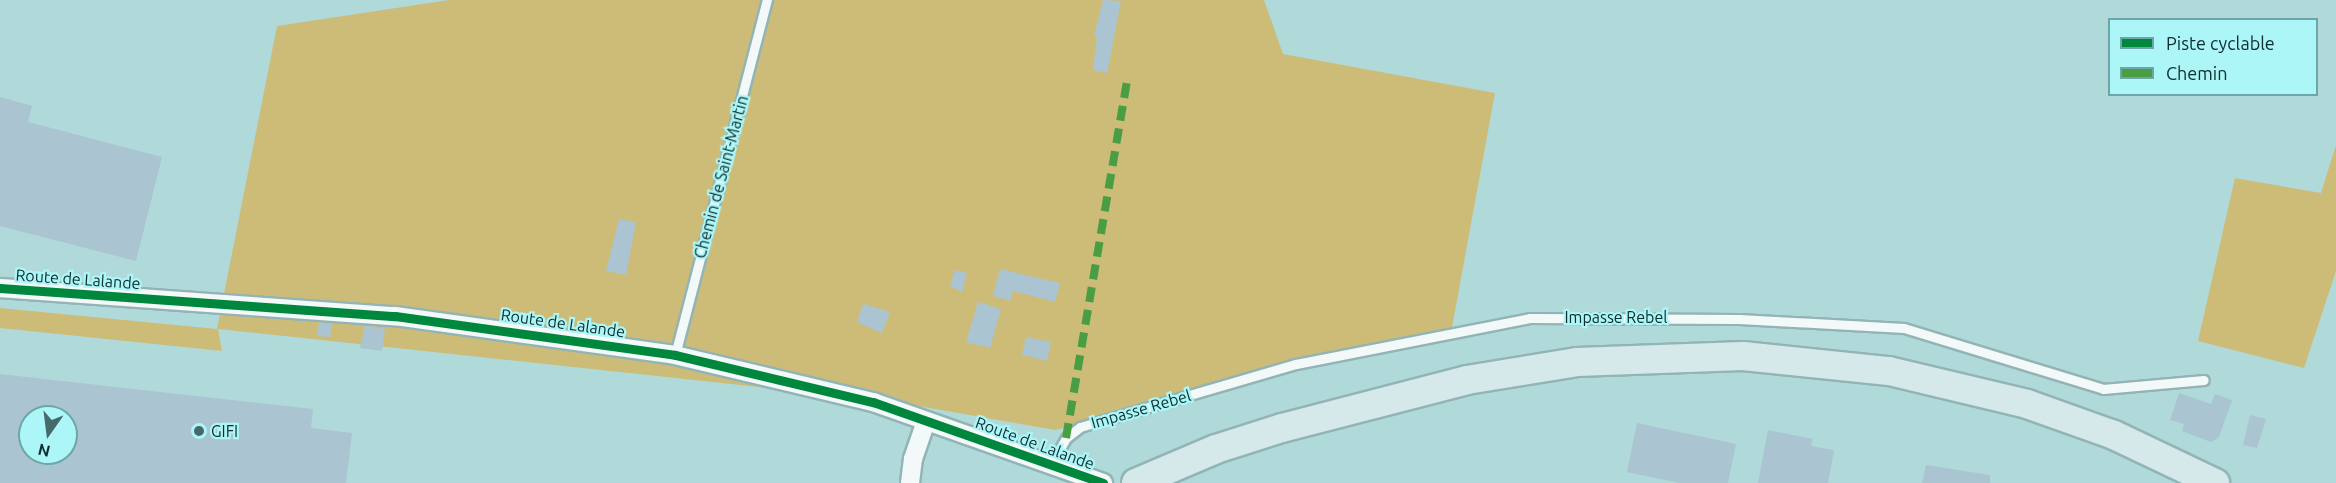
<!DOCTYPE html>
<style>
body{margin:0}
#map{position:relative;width:2336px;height:483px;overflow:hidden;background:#b0d9da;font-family:Ubuntu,sans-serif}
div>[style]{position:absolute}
.green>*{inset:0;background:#cdbc77}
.building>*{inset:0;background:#aac4d1}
.roads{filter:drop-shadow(2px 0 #93b4b5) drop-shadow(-2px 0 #93b4b5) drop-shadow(0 2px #93b4b5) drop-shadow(0 -2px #93b4b5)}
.lane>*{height:9px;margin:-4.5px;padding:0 4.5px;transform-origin:4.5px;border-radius:4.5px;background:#f3f9f9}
.street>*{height:18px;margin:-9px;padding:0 9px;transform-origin:9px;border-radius:9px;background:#f3f9f9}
.primary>*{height:28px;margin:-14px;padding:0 14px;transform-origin:14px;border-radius:14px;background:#d5e9ea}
.quiet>*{height:8px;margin-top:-4px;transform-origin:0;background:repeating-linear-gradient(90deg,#499d42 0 15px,transparent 0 23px)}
.cycleway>*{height:9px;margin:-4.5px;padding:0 4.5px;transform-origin:4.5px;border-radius:4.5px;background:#00873e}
.dots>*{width:16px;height:16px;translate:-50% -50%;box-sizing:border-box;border:3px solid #acf6f8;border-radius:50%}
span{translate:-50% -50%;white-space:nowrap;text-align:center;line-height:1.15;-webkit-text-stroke:4.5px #acf6f8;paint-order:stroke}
.street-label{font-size:16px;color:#0d2d2e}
.poi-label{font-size:16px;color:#0d2d2e}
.left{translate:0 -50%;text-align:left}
.legend{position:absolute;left:2108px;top:18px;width:210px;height:78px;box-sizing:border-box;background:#acf6f8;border:2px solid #6ca6a7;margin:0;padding:8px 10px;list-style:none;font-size:18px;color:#0d2d2e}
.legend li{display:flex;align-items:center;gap:12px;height:30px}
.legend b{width:30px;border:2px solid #6ca6a7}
.north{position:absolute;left:18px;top:405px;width:60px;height:60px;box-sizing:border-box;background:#acf6f8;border:2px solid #6ca6a7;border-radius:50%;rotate:194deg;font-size:16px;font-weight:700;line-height:24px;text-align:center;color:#0d2d2e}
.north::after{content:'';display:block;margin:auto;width:21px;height:27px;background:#46696a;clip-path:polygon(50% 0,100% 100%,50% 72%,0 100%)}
</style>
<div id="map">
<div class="green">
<div style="clip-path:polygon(449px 0,1264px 0,1283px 54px,1495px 93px,1451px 333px,1055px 430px,890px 401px,218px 329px,222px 351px,0 328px,0 308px,217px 329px,277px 26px)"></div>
<div style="clip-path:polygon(2336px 145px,2336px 271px,2304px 368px,2198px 341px,2235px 178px,2321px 193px)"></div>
</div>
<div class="building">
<div style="clip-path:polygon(1103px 0,1121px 1px,1107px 73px,1093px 70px,1097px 37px,1094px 36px)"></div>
<div style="clip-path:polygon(0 97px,32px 106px,28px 122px,162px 157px,136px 261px,0 226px)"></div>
<div style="clip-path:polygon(619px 219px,636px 222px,626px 275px,606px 271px)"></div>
<div style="clip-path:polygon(1000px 269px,1060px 283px,1055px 302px,1013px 291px,1010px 301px,993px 296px)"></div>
<div style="clip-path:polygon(955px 270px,967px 273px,962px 292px,950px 286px)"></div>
<div style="clip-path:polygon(978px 302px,1001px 309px,990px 348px,966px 342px)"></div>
<div style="clip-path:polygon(863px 304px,890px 312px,882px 333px,857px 322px)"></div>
<div style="clip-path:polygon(319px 322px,332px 324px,330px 337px,317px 336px)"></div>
<div style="clip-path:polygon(365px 325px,385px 329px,382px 351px,360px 348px)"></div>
<div style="clip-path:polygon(1026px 337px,1051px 342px,1047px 361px,1022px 355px)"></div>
<div style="clip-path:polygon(evenodd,0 374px,313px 409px,311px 428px,352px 433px,346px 483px,0 483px,0 374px,30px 417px,66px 417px,66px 453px,30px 453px,30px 417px)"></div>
<div style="clip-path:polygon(2179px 393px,2211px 404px,2215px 394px,2232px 400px,2219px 437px,2211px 442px,2182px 431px,2184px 424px,2170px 420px)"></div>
<div style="clip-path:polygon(2250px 415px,2266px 419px,2257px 448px,2243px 445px)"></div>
<div style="clip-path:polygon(1637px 423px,1736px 444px,1728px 483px,1680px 483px,1627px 472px)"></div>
<div style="clip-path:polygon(1768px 430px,1813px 439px,1811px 446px,1834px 450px,1828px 483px,1758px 483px)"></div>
<div style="clip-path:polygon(1926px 465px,1990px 475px,1990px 483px,1922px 483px)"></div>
</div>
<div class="roads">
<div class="lane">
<div style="left:675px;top:355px;width:367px;rotate:-75.5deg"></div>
<div style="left:1051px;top:465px;width:31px;rotate:-61deg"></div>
<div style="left:1066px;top:438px;width:18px;rotate:-38deg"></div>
<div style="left:1080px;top:427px;width:225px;rotate:-16.3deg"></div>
<div style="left:1296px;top:364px;width:238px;rotate:-11.1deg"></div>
<div style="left:1530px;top:318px;width:209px;rotate:0.3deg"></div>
<div style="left:1739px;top:319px;width:165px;rotate:3.1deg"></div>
<div style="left:1904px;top:328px;width:208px;rotate:17deg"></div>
<div style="left:2103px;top:389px;width:101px;rotate:-5.1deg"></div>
</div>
<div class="street">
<div style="left:0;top:288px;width:396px;rotate:4.1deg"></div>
<div style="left:395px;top:316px;width:283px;rotate:7.9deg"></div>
<div style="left:675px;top:355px;width:204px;rotate:13.4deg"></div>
<div style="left:873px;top:402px;width:244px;rotate:19.4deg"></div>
<div style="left:910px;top:483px;width:24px;rotate:-83deg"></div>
<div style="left:913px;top:459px;width:40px;rotate:-71.1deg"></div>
</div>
<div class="primary">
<div style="left:1136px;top:483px;width:87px;rotate:-23deg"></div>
<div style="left:1216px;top:449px;width:69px;rotate:-17.7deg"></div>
<div style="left:1282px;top:428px;width:191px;rotate:-14.5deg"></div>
<div style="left:1467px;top:380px;width:111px;rotate:-9.3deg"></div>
<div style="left:1577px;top:362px;width:166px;rotate:-2.1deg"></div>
<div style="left:1743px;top:356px;width:147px;rotate:5.9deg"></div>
<div style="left:1889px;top:371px;width:142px;rotate:13.4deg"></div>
<div style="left:2027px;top:404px;width:92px;rotate:19.6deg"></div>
<div style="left:2114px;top:435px;width:112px;rotate:25.4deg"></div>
</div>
</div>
<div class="quiet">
<div style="left:1066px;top:438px;width:368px;rotate:-80.3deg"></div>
</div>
<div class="cycleway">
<div style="left:0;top:288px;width:396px;rotate:4.1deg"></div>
<div style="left:395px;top:316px;width:283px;rotate:7.9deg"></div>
<div style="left:675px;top:355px;width:204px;rotate:13.4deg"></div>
<div style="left:873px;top:402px;width:244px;rotate:19.4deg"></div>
</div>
<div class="dots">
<div style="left:199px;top:431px;background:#46696a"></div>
</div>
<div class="street-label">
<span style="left:721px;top:177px;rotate:-75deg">Chemin de Saint-Martin</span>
<span style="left:78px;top:279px;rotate:4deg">Route de Lalande</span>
<span style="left:1616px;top:317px">Impasse Rebel</span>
<span style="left:563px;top:323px;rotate:8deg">Route de Lalande</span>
<span style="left:1141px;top:409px;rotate:-16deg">Impasse Rebel</span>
<span style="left:1035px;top:443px;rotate:20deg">Route de Lalande</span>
</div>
<div class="poi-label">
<span class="left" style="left:211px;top:431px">GIFI</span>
</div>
<ul class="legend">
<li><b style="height:8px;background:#00873e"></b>Piste cyclable</li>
<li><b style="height:8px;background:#499d42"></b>Chemin</li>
</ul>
<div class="north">N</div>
</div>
